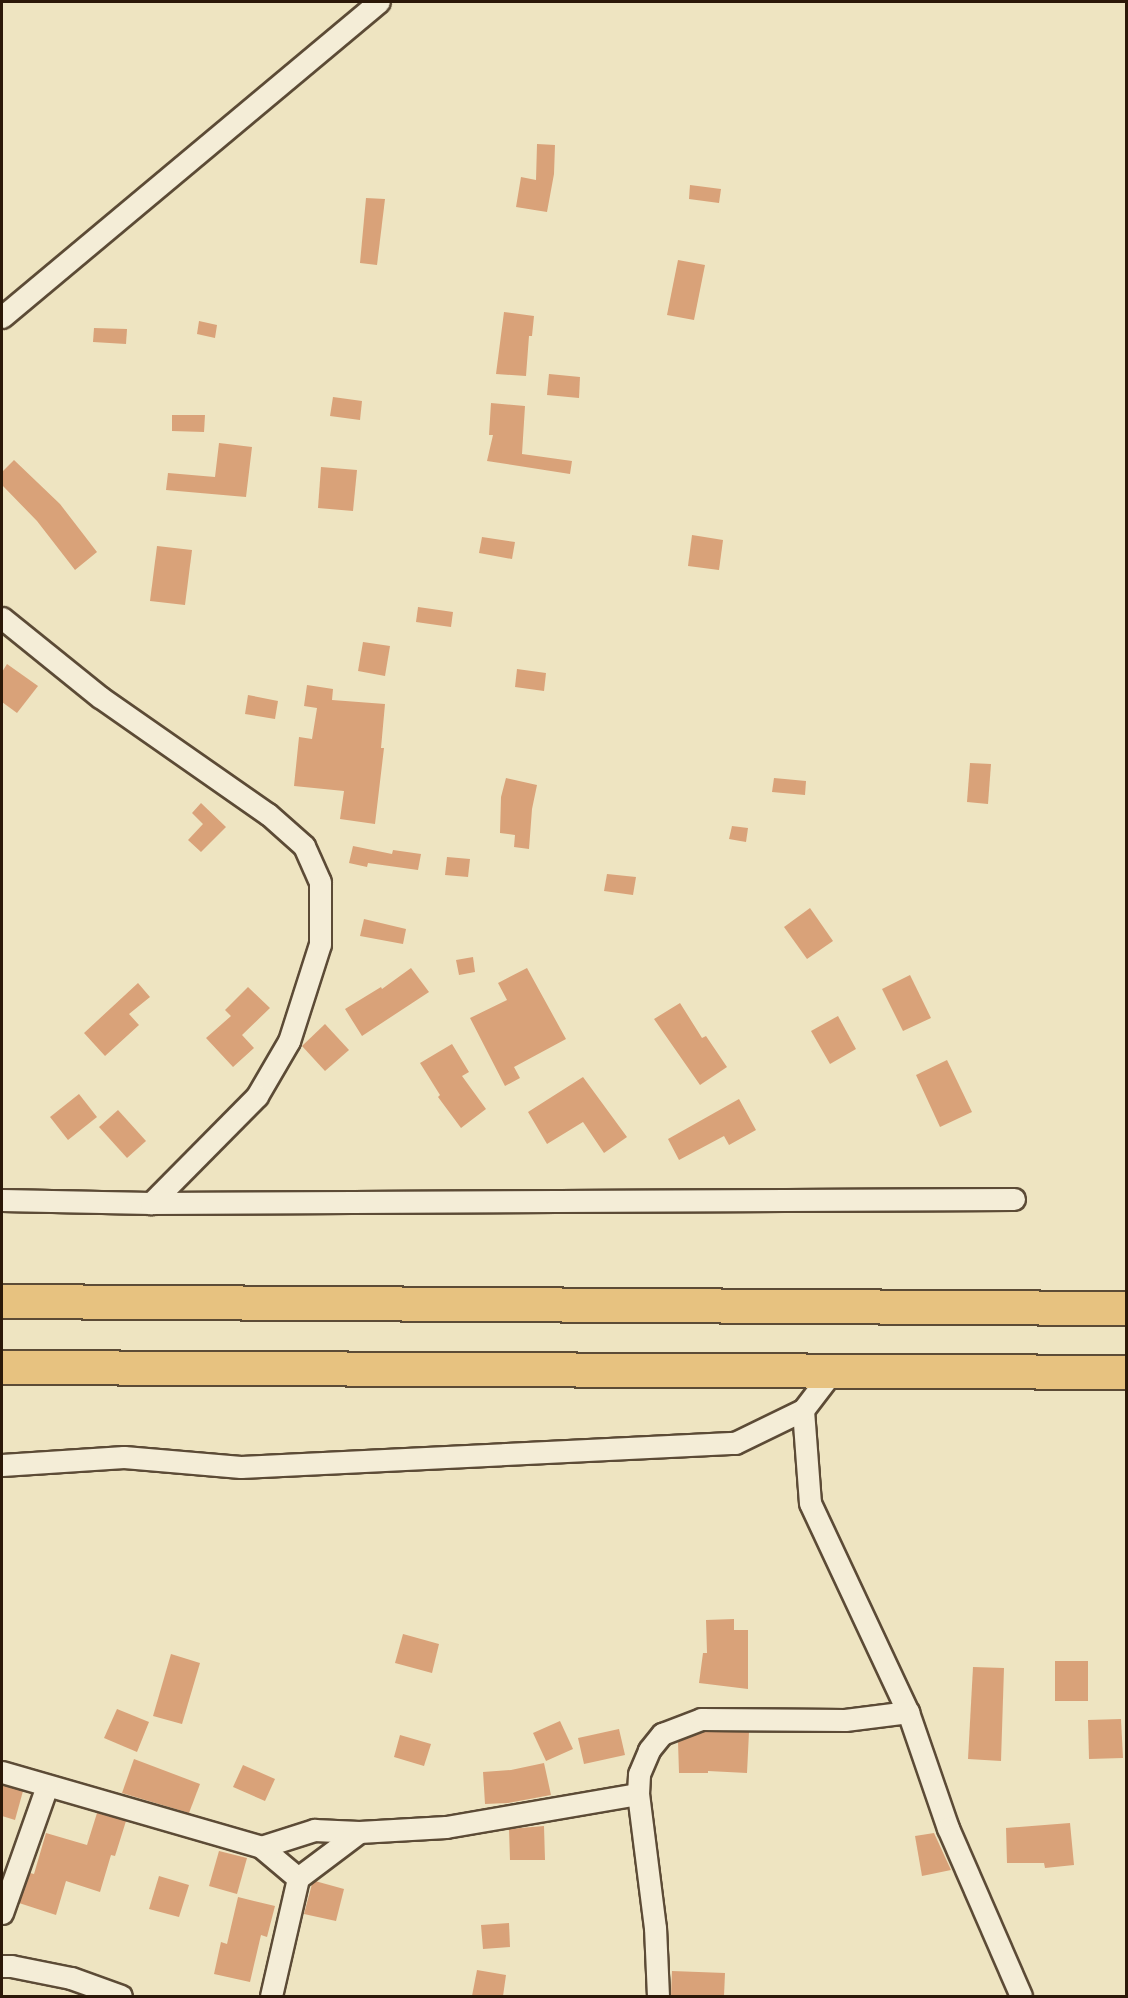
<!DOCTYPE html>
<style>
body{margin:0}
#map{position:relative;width:1128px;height:1998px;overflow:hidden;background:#eee4c1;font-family:"IM FELL Great Primer",serif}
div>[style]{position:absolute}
.building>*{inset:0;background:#d9a279}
.roads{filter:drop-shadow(2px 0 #5c4b36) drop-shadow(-2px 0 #5c4b36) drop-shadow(0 2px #5c4b36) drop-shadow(0 -2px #5c4b36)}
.street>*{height:21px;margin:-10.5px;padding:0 10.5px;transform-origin:10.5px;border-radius:10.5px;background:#f4edd7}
.highway>*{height:33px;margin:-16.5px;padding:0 16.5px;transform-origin:16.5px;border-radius:16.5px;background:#e7c280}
span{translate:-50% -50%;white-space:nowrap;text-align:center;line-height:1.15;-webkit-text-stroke:6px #f4edd7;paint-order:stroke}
.frame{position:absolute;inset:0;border:3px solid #2b1808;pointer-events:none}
</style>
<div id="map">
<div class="building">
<div style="clip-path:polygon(537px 144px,555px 145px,554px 174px,547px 212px,516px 207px,521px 177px,536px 180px)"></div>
<div style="clip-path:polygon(690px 185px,721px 189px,719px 203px,689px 199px)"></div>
<div style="clip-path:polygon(366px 198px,385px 199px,377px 265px,360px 263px)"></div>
<div style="clip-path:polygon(678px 260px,705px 265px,694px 320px,667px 315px)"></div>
<div style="clip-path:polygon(504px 312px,534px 316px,532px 336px,529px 336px,526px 376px,496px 374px)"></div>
<div style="clip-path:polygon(199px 321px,217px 325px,215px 338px,197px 334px)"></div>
<div style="clip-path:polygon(94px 328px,127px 329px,126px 344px,93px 342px)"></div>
<div style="clip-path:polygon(549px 374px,580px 377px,579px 398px,547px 395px)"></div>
<div style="clip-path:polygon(333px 397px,362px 401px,360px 420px,330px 416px)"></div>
<div style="clip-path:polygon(491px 403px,525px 406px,522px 454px,572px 461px,570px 474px,487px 461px,493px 435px,489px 435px)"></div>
<div style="clip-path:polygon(172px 415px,205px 415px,204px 432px,172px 431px)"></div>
<div style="clip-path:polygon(219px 443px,252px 447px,246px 497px,166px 490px,168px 473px,215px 477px)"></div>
<div style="clip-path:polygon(14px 460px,60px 504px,97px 552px,75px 570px,37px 521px,2px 485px,2px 472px)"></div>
<div style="clip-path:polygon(321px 467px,357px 470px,353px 511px,318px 508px)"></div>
<div style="clip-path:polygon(692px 535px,723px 540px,719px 570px,688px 566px)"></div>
<div style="clip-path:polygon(482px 537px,515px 542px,512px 559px,479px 553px)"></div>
<div style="clip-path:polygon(157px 546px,192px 550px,185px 605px,150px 601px)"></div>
<div style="clip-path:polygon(418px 607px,453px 612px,451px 627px,416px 622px)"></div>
<div style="clip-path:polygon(363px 642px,390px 646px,385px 676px,358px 671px)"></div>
<div style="clip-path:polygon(7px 664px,38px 686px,17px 713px,2px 702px,2px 672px)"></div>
<div style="clip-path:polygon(517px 669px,546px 673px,544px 691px,515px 687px)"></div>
<div style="clip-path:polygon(307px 685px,333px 689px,332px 700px,385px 704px,381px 748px,384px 748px,375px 824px,340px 819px,344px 791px,294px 786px,299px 737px,312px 739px,317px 708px,304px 706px)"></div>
<div style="clip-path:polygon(248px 695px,278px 701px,275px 719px,245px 714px)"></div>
<div style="clip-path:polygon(970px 763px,991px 764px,988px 804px,967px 802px)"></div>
<div style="clip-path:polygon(506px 778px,537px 785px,532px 809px,529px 849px,514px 847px,515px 835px,500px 833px,501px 797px)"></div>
<div style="clip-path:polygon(774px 778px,806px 781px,805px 795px,772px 792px)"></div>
<div style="clip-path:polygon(201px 803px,226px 827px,201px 852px,188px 840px,203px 824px,192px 813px)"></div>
<div style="clip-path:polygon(732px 826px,748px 828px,746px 842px,729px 839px)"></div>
<div style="clip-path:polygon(353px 846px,392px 854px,393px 850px,421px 854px,418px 870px,368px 863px,367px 867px,349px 863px)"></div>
<div style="clip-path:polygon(447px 857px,470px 859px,468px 877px,445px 875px)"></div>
<div style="clip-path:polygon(607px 874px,636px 877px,633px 895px,604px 891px)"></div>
<div style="clip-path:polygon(810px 908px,833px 941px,807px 959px,784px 927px)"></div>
<div style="clip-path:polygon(364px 919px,406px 929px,403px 944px,360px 936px)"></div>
<div style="clip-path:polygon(473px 957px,475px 972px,459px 975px,456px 960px)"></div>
<div style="clip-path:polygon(411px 968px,429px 992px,362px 1036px,345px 1009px,381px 987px,382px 989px)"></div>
<div style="clip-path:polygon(527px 968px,566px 1039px,514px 1067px,520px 1078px,505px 1086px,470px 1018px,507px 1000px,498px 983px)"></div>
<div style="clip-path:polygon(910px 975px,931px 1018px,903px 1031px,882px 989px)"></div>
<div style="clip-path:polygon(138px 983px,150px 997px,129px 1014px,139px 1025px,105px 1056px,84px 1033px)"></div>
<div style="clip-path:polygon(248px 987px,270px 1008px,242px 1035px,254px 1048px,233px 1067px,206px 1038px,231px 1016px,225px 1010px)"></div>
<div style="clip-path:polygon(680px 1003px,702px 1038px,706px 1036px,727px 1067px,700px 1085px,654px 1019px)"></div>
<div style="clip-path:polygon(838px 1016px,856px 1049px,830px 1064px,811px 1031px)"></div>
<div style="clip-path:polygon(325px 1024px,349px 1050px,325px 1071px,302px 1046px)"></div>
<div style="clip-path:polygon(452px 1044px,469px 1072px,462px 1076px,486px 1109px,461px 1128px,438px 1097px,440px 1095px,420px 1063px)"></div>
<div style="clip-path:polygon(947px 1060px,972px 1112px,940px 1127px,916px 1075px)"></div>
<div style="clip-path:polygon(583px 1077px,627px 1137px,604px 1153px,583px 1122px,547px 1144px,528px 1112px)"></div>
<div style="clip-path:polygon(79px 1094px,97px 1117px,68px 1140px,50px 1117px)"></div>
<div style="clip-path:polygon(739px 1099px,756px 1130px,729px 1145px,724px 1136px,679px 1160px,668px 1139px)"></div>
<div style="clip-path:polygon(118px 1110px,146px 1141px,127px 1158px,99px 1127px)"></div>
<div style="clip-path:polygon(734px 1619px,734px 1630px,748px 1630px,748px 1689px,699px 1683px,703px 1653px,707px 1653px,706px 1620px)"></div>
<div style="clip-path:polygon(403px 1634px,439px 1644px,432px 1673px,395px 1663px)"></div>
<div style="clip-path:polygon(171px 1654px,200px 1663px,182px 1724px,153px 1716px)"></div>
<div style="clip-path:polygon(1055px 1661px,1088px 1661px,1088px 1701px,1055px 1701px)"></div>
<div style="clip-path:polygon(973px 1667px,1004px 1668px,1001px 1761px,968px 1759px)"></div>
<div style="clip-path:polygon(117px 1709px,149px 1722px,137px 1752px,104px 1738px)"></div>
<div style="clip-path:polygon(1121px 1719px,1123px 1758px,1089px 1759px,1088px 1720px)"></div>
<div style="clip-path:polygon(560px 1721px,573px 1749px,546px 1761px,533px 1733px)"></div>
<div style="clip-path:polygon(619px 1729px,625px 1755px,584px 1764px,578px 1738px)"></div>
<div style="clip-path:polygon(703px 1732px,749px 1732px,747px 1773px,708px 1771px,708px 1773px,679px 1773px,678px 1742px)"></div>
<div style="clip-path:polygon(400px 1735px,431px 1744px,424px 1766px,394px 1757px)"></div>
<div style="clip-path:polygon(134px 1759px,200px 1784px,189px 1813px,122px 1793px)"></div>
<div style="clip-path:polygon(544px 1763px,551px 1795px,508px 1803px,485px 1804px,483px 1772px,511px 1770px)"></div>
<div style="clip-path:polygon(243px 1765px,275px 1779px,265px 1801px,233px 1787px)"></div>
<div style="clip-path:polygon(2px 1785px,23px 1791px,15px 1820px,2px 1816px)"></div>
<div style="clip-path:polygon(97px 1813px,126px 1821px,115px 1856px,111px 1855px,100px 1892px,66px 1881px,56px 1915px,19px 1903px,30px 1873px,34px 1874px,46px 1833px,87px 1845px)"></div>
<div style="clip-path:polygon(1070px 1823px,1074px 1865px,1045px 1868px,1044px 1863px,1007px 1863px,1006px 1828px)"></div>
<div style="clip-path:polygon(544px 1826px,545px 1860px,510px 1860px,509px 1829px)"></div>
<div style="clip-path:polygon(934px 1833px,951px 1870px,922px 1876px,915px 1836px)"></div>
<div style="clip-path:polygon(219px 1851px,247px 1858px,237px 1894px,209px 1886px)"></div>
<div style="clip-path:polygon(159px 1876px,189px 1885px,179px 1917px,149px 1909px)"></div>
<div style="clip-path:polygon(315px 1881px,344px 1889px,336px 1921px,304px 1914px,312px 1884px)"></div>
<div style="clip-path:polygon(238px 1897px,275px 1906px,267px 1937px,261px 1935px,250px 1982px,214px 1974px,221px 1942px,227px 1944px)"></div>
<div style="clip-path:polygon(509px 1923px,510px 1947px,483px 1949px,481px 1925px)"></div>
<div style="clip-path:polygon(477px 1970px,506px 1975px,503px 1996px,472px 1996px)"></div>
<div style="clip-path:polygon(672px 1971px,725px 1973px,724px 1996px,671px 1996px)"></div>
</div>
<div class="roads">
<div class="street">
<div style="left:2px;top:317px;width:491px;rotate:-39.9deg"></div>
<div style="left:2px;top:618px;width:126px;rotate:38.9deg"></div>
<div style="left:100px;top:697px;width:205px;rotate:34.9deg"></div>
<div style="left:268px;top:814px;width:48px;rotate:41.6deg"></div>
<div style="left:304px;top:846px;width:39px;rotate:66deg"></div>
<div style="left:320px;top:882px;width:62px;rotate:90deg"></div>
<div style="left:320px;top:944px;width:102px;rotate:107.7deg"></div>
<div style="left:289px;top:1041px;width:64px;rotate:120.2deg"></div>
<div style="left:257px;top:1096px;width:151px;rotate:134.7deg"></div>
<div style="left:2px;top:1200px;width:149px;rotate:1.2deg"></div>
<div style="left:151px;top:1203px;width:863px;rotate:-0.27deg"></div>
<div style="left:803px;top:1410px;width:93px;rotate:85.7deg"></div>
<div style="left:810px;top:1503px;width:231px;rotate:64.9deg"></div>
<div style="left:908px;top:1712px;width:123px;rotate:71deg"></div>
<div style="left:948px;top:1828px;width:183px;rotate:66.5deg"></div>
<div style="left:2px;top:1465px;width:122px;rotate:-3.8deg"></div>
<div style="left:124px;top:1457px;width:117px;rotate:4.9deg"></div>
<div style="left:241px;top:1467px;width:495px;rotate:-2.8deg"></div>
<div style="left:735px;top:1443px;width:76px;rotate:-25.9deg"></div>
<div style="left:803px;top:1410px;width:48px;rotate:-52.7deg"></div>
<div style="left:2px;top:1772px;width:270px;rotate:16.1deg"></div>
<div style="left:261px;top:1847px;width:48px;rotate:40deg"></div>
<div style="left:261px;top:1847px;width:56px;rotate:-17.8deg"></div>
<div style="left:314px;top:1830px;width:45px;rotate:2.5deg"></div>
<div style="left:2px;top:1913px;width:135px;rotate:-70.5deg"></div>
<div style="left:2px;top:1966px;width:9px"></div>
<div style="left:11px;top:1966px;width:61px;rotate:11.3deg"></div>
<div style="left:71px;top:1978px;width:53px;rotate:19.8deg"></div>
<div style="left:271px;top:1996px;width:121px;rotate:-77.1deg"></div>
<div style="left:298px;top:1878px;width:76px;rotate:-37deg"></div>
<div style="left:359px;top:1832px;width:87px;rotate:-3.3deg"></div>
<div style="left:446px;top:1827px;width:195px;rotate:-9.8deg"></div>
<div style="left:658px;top:1996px;width:68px;rotate:-92.5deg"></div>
<div style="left:655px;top:1928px;width:135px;rotate:-97.2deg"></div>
<div style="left:638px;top:1794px;width:20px;rotate:-87deg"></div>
<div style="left:639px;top:1774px;width:26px;rotate:-67deg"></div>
<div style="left:649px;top:1750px;width:21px;rotate:-51deg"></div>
<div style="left:662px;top:1734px;width:42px;rotate:-21deg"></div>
<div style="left:701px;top:1719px;width:144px;rotate:0.4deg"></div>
<div style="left:845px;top:1720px;width:64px;rotate:-7.2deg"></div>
</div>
<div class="highway">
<div style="left:2px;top:1301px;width:1124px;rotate:0.36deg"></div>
<div style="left:2px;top:1367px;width:1124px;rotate:0.25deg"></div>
</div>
</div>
<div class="frame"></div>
</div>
